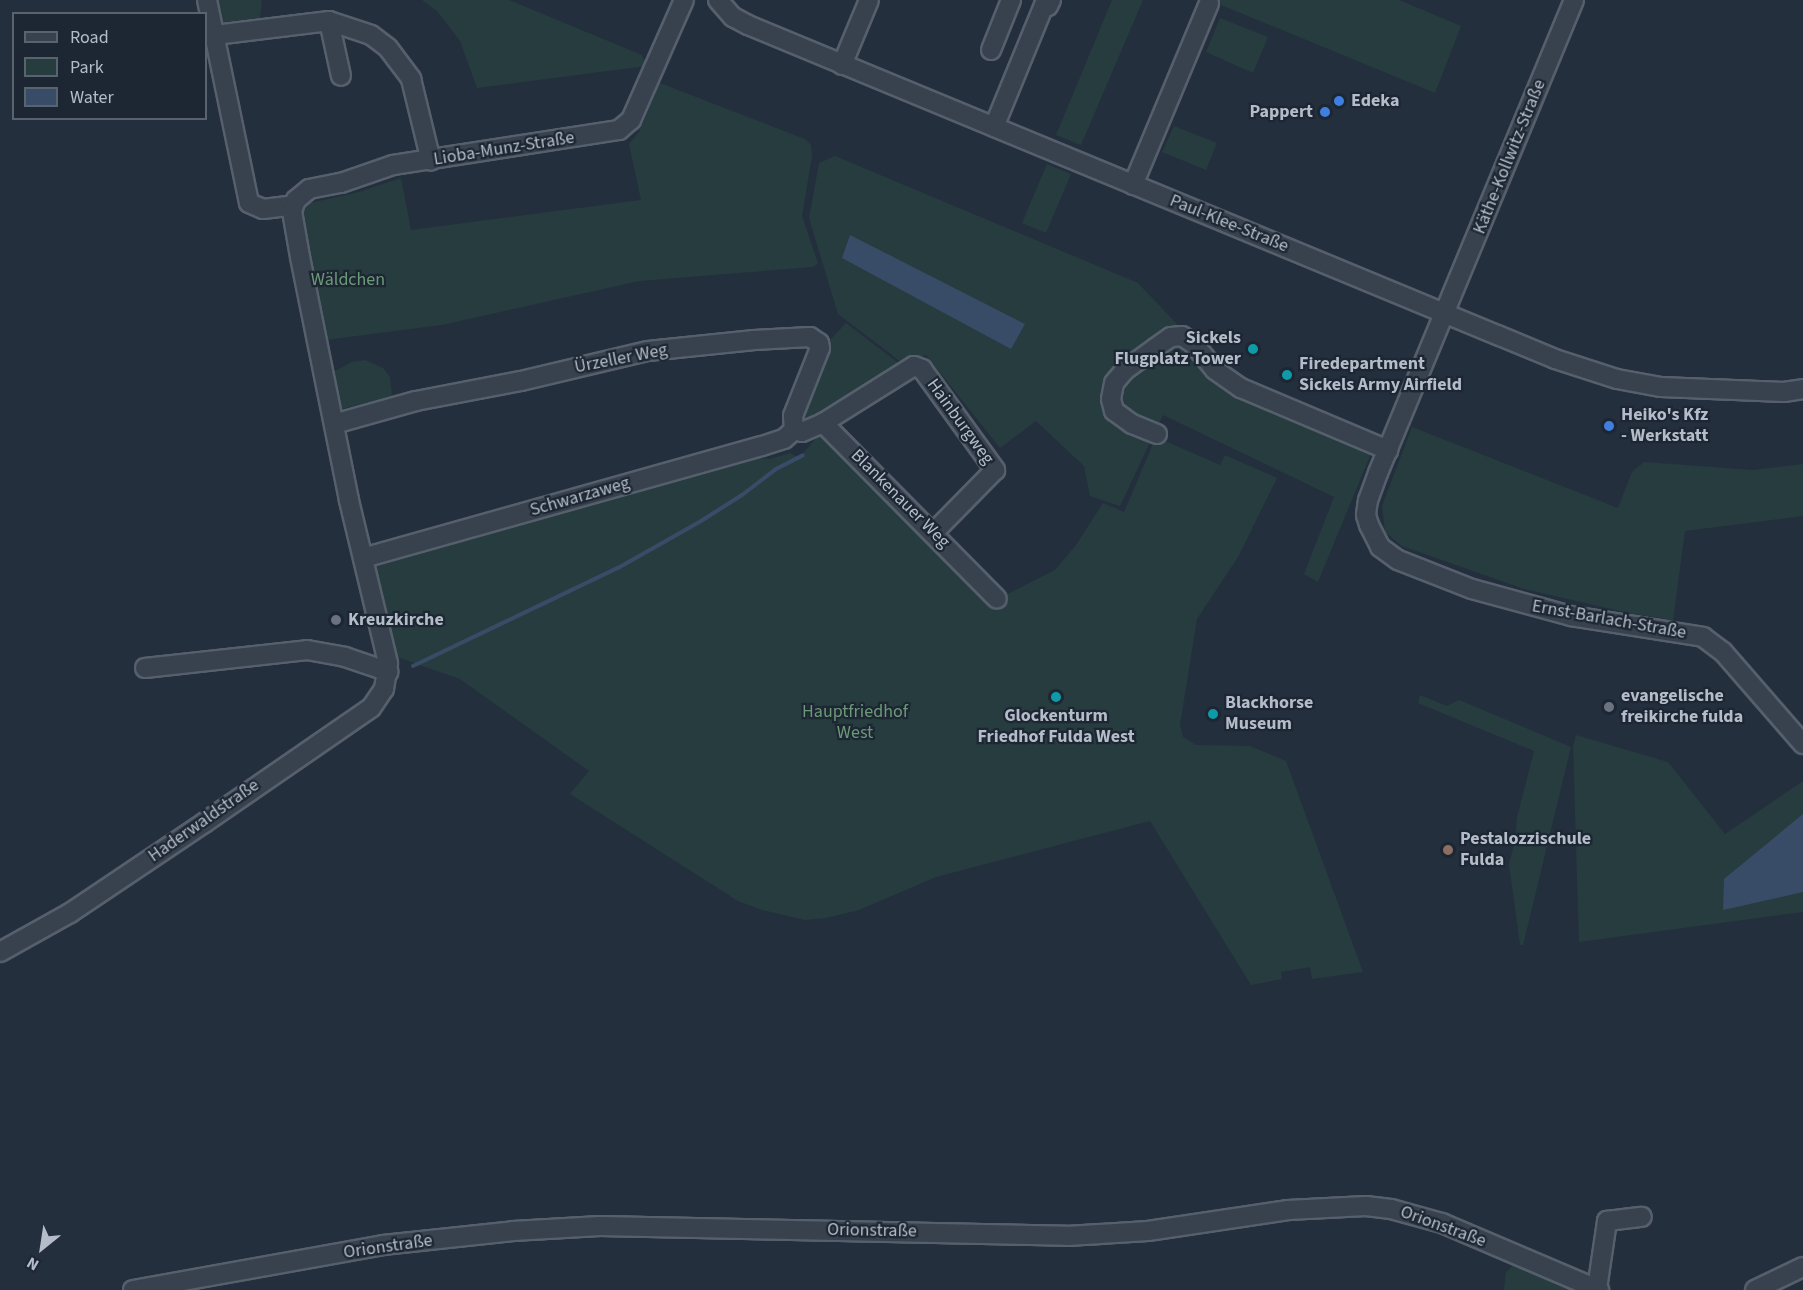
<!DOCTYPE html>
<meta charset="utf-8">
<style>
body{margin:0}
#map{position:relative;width:1803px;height:1290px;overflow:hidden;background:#242f3e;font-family:"Source Sans 3",sans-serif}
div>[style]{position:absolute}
.green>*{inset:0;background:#263c3f}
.water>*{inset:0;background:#394c67}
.stream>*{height:4px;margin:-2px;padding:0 2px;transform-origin:2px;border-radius:2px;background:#394c67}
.roads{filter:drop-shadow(2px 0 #565f6c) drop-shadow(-2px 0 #565f6c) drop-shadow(0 2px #565f6c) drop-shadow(0 -2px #565f6c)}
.minor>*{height:18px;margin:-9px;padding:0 9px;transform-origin:9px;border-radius:9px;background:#38414e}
.dots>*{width:16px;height:16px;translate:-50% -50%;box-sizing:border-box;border:3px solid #1d2633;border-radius:50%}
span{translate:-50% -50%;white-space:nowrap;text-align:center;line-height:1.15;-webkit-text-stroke:4.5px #1d2633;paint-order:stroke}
.poi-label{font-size:18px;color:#b4bcc9;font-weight:700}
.left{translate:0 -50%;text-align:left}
.right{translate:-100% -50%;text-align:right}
.street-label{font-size:18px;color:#b4bcc9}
.park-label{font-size:18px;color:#6b9a76}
.legend{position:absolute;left:12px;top:12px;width:195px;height:108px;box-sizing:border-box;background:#1d2633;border:2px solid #59626f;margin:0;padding:8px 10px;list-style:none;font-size:18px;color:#b4bcc9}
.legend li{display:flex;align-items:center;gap:12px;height:30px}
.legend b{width:30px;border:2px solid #59626f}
.north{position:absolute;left:12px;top:1218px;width:60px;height:60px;-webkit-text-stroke:4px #1d2633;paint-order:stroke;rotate:210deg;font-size:16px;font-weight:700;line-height:24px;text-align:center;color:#b4bcc9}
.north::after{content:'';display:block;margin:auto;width:21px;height:27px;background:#b4bcc9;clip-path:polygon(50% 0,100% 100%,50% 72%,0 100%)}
</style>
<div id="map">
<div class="green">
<div style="clip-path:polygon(212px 0,262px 0,260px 18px,218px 23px)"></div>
<div style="clip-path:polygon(422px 0,509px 0,642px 55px,646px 66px,477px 88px,460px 41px,437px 11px)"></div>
<div style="clip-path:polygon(1112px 0,1143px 0,1081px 145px,1056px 135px)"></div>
<div style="clip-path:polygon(1209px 0,1399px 0,1461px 26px,1435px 93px)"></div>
<div style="clip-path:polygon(1220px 18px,1268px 37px,1253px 73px,1206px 52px)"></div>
<div style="clip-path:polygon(660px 83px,805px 139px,811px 145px,812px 156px,802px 216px,818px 263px,813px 267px,639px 281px,442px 325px,325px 340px,302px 220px,302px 213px,310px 203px,359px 192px,401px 178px,411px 230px,641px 200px,629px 144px,639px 132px)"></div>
<div style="clip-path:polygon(1174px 126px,1217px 143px,1206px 170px,1162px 152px)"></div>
<div style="clip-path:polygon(835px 156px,1138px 283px,1177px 324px,1189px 349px,1372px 451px,1318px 582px,1304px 574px,1334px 497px,1163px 415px,1120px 506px,1090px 496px,1084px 466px,1036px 421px,1000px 448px,926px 355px,905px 365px,838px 314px,809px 218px,819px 163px)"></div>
<div style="clip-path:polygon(1047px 164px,1071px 174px,1046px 233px,1022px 223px)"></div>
<div style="clip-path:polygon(846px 323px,905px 368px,810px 425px,801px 423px,805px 398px,828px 342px)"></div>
<div style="clip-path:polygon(365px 360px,383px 368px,390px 377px,392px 396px,342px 409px,338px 402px,331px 373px,352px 362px)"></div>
<div style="clip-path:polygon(1412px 427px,1618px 508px,1632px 472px,1644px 462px,1753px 470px,1803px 464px,1803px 516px,1685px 531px,1673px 620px,1633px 614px,1524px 589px,1402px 546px,1385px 532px,1382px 506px)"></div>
<div style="clip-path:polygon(823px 436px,828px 437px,843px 449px,839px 454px,990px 603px,1055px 570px,1076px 545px,1103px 503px,1124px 512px,1156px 437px,1220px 465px,1225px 455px,1277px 478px,1238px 557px,1197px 619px,1180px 725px,1183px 737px,1196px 745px,1250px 746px,1286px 761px,1363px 972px,1312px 979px,1310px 967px,1281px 972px,1282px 979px,1251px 985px,1150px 821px,936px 877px,859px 910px,826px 918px,805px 920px,762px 910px,738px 901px,570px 794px,589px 771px,460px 679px,394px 656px,374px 564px,761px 458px,770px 459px,790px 453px,799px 458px,817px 437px)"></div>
<div style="clip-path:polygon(1420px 695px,1447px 706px,1459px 700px,1571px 747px,1523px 945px,1520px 945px,1509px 864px,1515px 841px,1517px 817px,1534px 751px,1418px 703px)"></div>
<div style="clip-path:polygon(1576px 735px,1668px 762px,1725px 834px,1803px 781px,1803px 912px,1579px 942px,1573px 746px)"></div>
<div style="clip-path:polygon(1517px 1262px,1587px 1290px,1504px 1290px,1506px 1272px)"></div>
</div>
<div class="water">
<div style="clip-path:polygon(850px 235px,1025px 324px,1011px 349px,842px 258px)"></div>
<div style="clip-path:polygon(1803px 814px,1803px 892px,1723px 910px,1724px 879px)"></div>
</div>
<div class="stream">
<div style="left:413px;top:666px;width:227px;rotate:-25.6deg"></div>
<div style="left:618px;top:568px;width:95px;rotate:-29.5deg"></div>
<div style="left:701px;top:521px;width:49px;rotate:-32.4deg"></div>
<div style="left:742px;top:495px;width:43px;rotate:-37.4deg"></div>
<div style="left:776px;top:469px;width:30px;rotate:-27deg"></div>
</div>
<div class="roads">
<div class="minor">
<div style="left:207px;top:0;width:207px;rotate:78.3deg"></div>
<div style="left:249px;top:203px;width:15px;rotate:23deg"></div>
<div style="left:263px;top:209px;width:31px;rotate:-7deg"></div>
<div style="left:718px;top:0;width:23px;rotate:49deg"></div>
<div style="left:733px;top:17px;width:17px;rotate:28deg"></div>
<div style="left:748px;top:25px;width:873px;rotate:22.48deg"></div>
<div style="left:1555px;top:359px;width:65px;rotate:17.9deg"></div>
<div style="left:1617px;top:379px;width:45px;rotate:10.3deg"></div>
<div style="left:1661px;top:387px;width:123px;rotate:2.3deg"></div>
<div style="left:1784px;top:392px;width:19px;rotate:-9deg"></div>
<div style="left:1574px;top:0;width:512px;rotate:112.51deg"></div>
<div style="left:1378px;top:473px;width:29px;rotate:110deg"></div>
<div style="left:1368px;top:500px;width:15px;rotate:98deg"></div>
<div style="left:1366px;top:515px;width:10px;rotate:73deg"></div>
<div style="left:1369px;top:525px;width:25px;rotate:63deg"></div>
<div style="left:1380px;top:547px;width:22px;rotate:36deg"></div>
<div style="left:1398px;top:560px;width:79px;rotate:21.4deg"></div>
<div style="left:1472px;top:589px;width:103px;rotate:15.3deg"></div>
<div style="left:1571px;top:616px;width:134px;rotate:9deg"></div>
<div style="left:1703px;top:637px;width:25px;rotate:37deg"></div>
<div style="left:1723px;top:652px;width:122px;rotate:49deg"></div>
<div style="left:329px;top:21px;width:56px;rotate:77.7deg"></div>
<div style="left:215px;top:35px;width:115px;rotate:-7deg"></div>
<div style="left:329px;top:21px;width:44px;rotate:18.4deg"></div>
<div style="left:371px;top:35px;width:21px;rotate:37deg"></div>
<div style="left:388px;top:48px;width:39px;rotate:53deg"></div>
<div style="left:411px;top:79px;width:84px;rotate:76.3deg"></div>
<div style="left:991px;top:50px;width:54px;rotate:-68.2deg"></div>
<div style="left:842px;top:65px;width:70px;rotate:-67.4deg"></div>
<div style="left:994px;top:127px;width:132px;rotate:-67.7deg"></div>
<div style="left:1044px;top:5px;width:4px;rotate:14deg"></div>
<div style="left:1048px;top:6px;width:7px;rotate:-63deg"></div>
<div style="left:1133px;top:185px;width:197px;rotate:-67.3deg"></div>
<div style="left:823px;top:423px;width:107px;rotate:-32.1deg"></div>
<div style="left:914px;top:366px;width:9px;rotate:21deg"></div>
<div style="left:922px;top:369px;width:125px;rotate:54.1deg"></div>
<div style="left:995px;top:470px;width:87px;rotate:134.5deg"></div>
<div style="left:334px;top:424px;width:85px;rotate:-15.7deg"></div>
<div style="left:416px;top:401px;width:107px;rotate:-10.8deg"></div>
<div style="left:521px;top:381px;width:130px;rotate:-13.3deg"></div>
<div style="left:648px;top:351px;width:107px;rotate:-5.9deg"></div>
<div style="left:754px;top:340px;width:56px;rotate:-3.1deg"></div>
<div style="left:810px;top:337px;width:11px;rotate:34deg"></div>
<div style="left:819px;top:343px;width:5px;rotate:79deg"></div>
<div style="left:820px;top:348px;width:73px;rotate:111.7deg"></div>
<div style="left:793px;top:416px;width:14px;rotate:86deg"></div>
<div style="left:794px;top:430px;width:8px;rotate:14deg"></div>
<div style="left:802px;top:432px;width:23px;rotate:-23deg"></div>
<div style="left:823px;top:423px;width:247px;rotate:45.3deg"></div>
<div style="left:1157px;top:434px;width:27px;rotate:-158deg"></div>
<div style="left:1132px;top:424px;width:22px;rotate:-144deg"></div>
<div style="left:1114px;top:411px;width:12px;rotate:-104deg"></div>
<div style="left:1111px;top:399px;width:16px;rotate:-79deg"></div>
<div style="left:1114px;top:383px;width:17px;rotate:-50deg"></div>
<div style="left:1125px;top:370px;width:37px;rotate:-36deg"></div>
<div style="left:1155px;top:348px;width:19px;rotate:-35deg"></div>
<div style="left:1171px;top:337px;width:11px;rotate:-5deg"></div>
<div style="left:1182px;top:336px;width:14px;rotate:34deg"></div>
<div style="left:1194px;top:344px;width:33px;rotate:51deg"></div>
<div style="left:1215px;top:370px;width:32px;rotate:35deg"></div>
<div style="left:1241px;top:388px;width:160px;rotate:22.9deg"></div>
<div style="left:363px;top:558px;width:414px;rotate:-15.7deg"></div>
<div style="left:762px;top:446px;width:23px;rotate:-18deg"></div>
<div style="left:784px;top:439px;width:13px;rotate:-42deg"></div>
<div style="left:145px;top:668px;width:163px;rotate:-6.3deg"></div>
<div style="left:307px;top:650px;width:39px;rotate:10deg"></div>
<div style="left:345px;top:657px;width:46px;rotate:18.8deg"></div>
<div style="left:0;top:952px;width:80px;rotate:-29.1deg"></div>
<div style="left:70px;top:913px;width:161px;rotate:-33.9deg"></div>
<div style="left:204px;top:823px;width:203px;rotate:-34.6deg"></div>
<div style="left:371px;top:708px;width:23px;rotate:-56deg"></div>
<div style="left:384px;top:689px;width:26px;rotate:-81deg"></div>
<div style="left:388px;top:663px;width:168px;rotate:-103.5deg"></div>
<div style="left:349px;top:500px;width:248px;rotate:-101.4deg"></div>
<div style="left:300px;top:257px;width:47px;rotate:-99.9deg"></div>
<div style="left:292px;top:211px;width:12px;rotate:-70deg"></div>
<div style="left:296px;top:200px;width:17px;rotate:-40deg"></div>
<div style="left:309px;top:189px;width:33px;rotate:-11deg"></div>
<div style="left:341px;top:183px;width:55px;rotate:-19.1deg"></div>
<div style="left:393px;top:165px;width:229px;rotate:-8.8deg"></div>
<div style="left:619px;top:130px;width:16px;rotate:-40deg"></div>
<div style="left:631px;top:120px;width:131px;rotate:-66.2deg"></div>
<div style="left:1597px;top:1289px;width:69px;rotate:-81.6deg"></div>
<div style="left:1607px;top:1221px;width:35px;rotate:-7deg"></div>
<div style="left:133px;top:1290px;width:254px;rotate:-10.2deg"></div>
<div style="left:383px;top:1245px;width:131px;rotate:-6.1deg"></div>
<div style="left:513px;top:1231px;width:87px;rotate:-3.3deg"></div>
<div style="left:600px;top:1226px;width:467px;rotate:1.2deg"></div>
<div style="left:1067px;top:1236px;width:81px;rotate:-3.5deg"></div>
<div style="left:1148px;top:1231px;width:142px;rotate:-8.5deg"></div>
<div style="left:1288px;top:1210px;width:78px;rotate:-2.9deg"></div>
<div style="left:1366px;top:1206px;width:25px;rotate:7deg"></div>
<div style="left:1391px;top:1209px;width:53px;rotate:15.4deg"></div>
<div style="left:1442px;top:1223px;width:171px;rotate:23.1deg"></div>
<div style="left:1755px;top:1290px;width:53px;rotate:-25.6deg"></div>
</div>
</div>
<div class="dots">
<div style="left:1339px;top:101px;background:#3f7fe0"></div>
<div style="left:1325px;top:112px;background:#3f7fe0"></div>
<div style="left:1253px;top:349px;background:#0f9aa8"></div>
<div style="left:1287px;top:375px;background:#0f9aa8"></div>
<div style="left:1609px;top:426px;background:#3f7fe0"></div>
<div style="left:336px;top:620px;background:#6b7280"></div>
<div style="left:1056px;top:697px;background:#0f9aa8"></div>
<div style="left:1609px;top:707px;background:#6b7280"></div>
<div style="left:1213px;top:714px;background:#0f9aa8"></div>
<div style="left:1448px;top:850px;background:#8d6e63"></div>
</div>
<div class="poi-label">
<span class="left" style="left:1351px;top:101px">Edeka</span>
<span class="right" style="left:1313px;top:112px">Pappert</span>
<span class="right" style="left:1241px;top:349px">Sickels<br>Flugplatz Tower</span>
<span class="left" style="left:1299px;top:375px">Firedepartment<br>Sickels Army Airfield</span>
<span class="left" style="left:1621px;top:426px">Heiko's Kfz<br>- Werkstatt</span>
<span class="left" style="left:348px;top:620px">Kreuzkirche</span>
<span class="left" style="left:1621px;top:707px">evangelische<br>freikirche fulda</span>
<span class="left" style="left:1225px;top:714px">Blackhorse<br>Museum</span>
<span style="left:1056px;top:727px">Glockenturm<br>Friedhof Fulda West</span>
<span class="left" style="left:1460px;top:850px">Pestalozzischule<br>Fulda</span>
</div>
<div class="street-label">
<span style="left:504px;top:149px;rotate:-9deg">Lioba-Munz-Straße</span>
<span style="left:1510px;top:157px;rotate:-68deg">Käthe-Kollwitz-Straße</span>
<span style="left:1229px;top:224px;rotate:22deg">Paul-Klee-Straße</span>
<span style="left:621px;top:359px;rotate:-11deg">Ürzeller Weg</span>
<span style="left:960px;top:422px;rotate:54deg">Hainburgweg</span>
<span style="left:580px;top:497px;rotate:-16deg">Schwarzaweg</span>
<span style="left:900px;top:499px;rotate:45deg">Blankenauer Weg</span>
<span style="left:1609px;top:620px;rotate:10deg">Ernst-Barlach-Straße</span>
<span style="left:204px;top:821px;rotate:-35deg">Haderwaldstraße</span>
<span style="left:1443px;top:1227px;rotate:20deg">Orionstraße</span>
<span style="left:872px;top:1231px;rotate:1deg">Orionstraße</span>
<span style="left:388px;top:1247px;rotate:-8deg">Orionstraße</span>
</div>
<div class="park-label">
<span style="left:348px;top:280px">Wäldchen</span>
<span style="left:855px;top:723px">Hauptfriedhof<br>West</span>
</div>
<ul class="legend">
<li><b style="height:8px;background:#38414e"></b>Road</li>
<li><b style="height:16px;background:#263c3f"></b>Park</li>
<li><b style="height:16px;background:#394c67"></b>Water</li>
</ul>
<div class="north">N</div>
</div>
